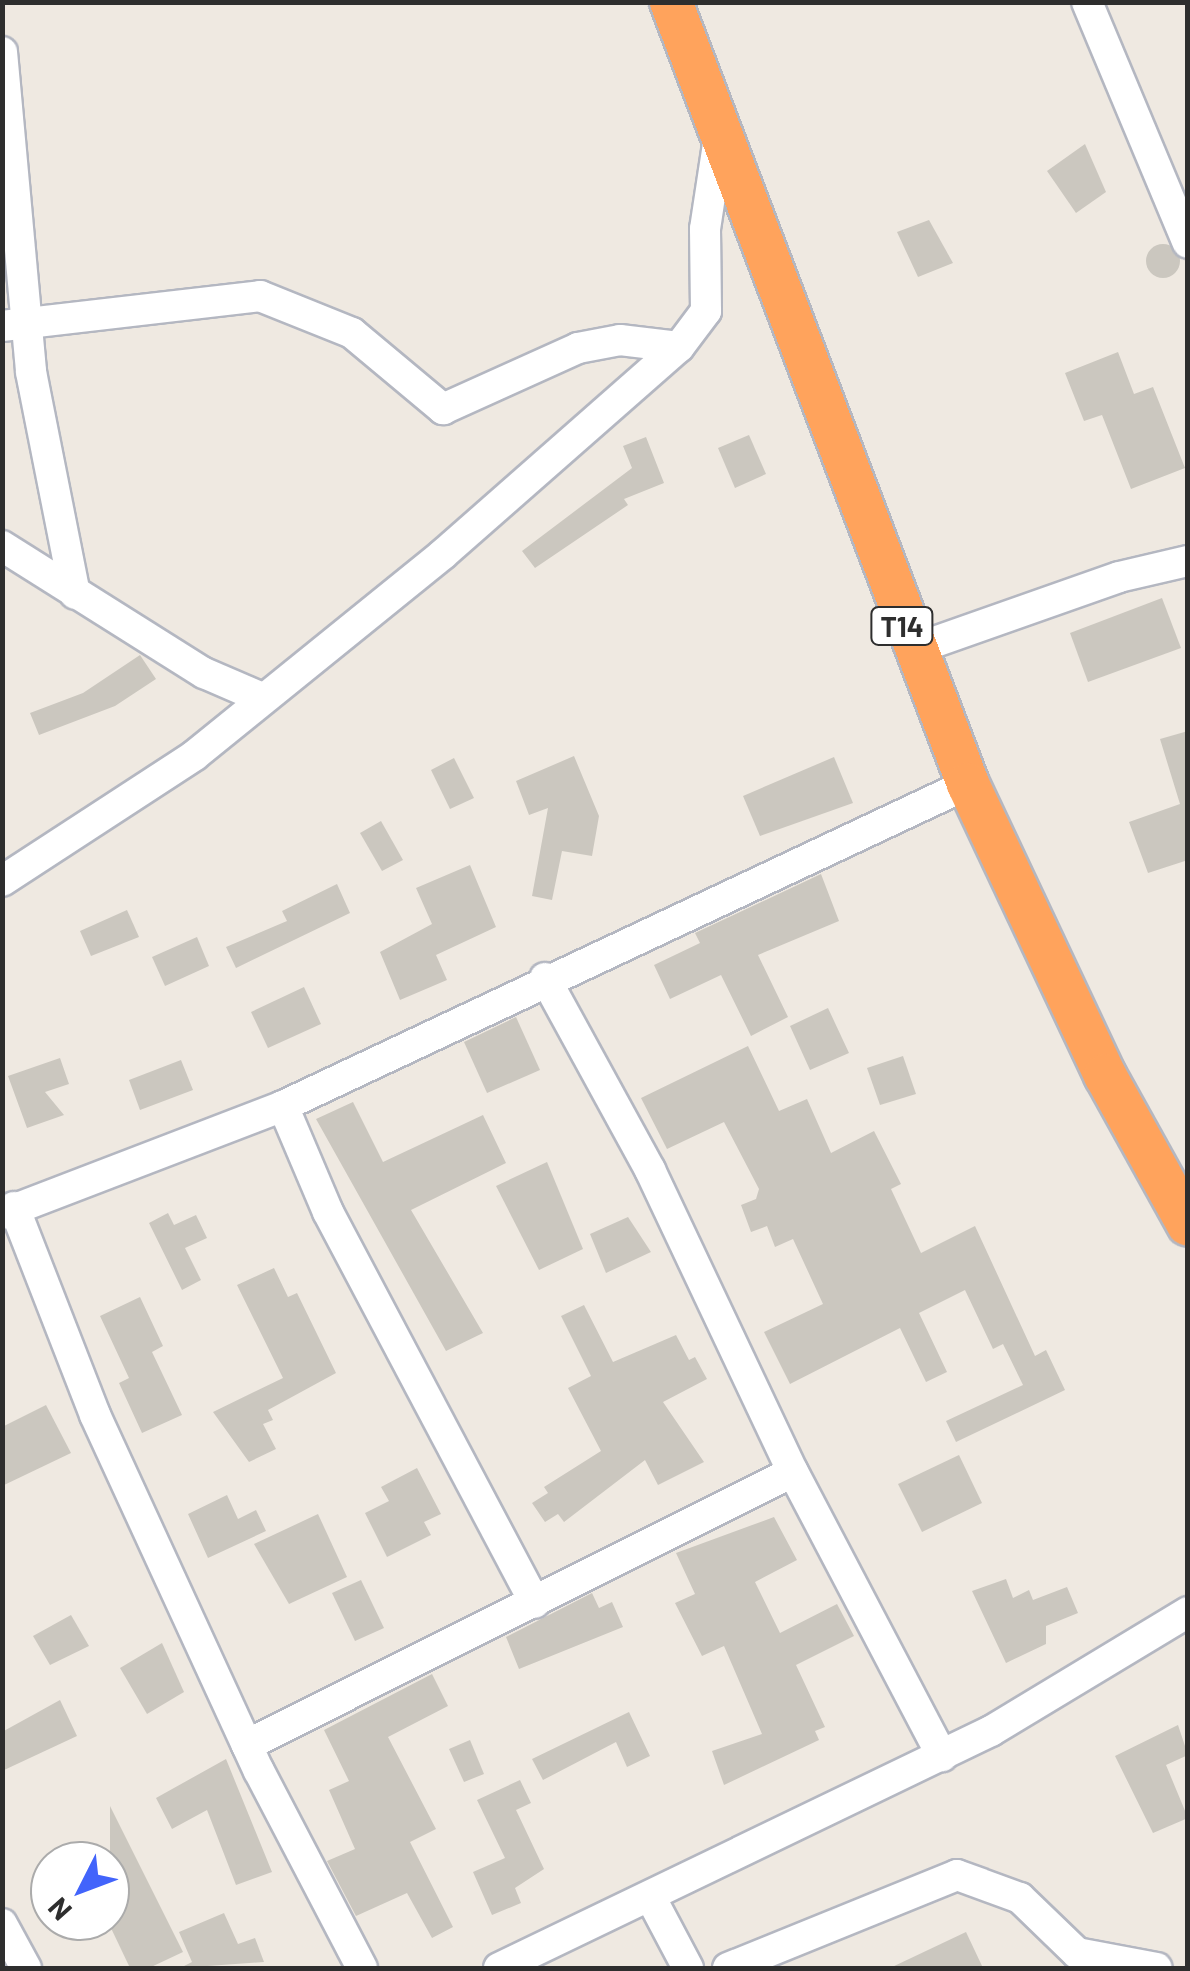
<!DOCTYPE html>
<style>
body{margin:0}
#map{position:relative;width:1190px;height:1971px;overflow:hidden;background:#efe9e1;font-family:Barlow,sans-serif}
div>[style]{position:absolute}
.building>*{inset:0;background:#cbc7bf}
.round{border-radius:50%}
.roads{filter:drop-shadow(2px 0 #b4b7c1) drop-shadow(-2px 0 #b4b7c1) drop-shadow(0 2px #b4b7c1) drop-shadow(0 -2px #b4b7c1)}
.minor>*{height:30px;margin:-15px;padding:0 15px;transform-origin:15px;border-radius:15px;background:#fff}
.highway>*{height:42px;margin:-21px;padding:0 21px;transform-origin:21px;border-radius:21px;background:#ffa35c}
span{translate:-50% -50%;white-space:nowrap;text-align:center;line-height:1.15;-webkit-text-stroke:10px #fff;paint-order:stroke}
.shield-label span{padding:2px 8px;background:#fff;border:2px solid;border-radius:8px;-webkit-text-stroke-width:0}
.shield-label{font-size:28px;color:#2e2e2e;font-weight:700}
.frame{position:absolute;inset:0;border:5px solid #2e2e2e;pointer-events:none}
.north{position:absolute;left:30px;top:1841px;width:100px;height:100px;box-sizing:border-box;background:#fff;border:2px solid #ababab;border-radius:50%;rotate:228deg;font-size:28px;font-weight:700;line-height:40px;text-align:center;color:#2e2e2e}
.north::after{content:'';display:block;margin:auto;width:35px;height:45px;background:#4264fb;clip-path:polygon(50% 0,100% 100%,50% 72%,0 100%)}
</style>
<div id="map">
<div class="building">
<div style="clip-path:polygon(1085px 144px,1106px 192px,1076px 213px,1047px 171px)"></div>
<div style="clip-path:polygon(929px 220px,953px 263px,918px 277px,897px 232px)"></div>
<div class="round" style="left:1146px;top:244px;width:34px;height:34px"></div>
<div style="clip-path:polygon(1118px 352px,1134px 394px,1153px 387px,1185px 468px,1131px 489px,1102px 415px,1084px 421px,1065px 373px)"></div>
<div style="clip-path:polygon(749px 435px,766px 474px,735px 488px,718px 448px)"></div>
<div style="clip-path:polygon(646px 437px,664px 483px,624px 499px,628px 505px,535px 568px,522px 551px,632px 468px,623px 446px)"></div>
<div style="clip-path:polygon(1162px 598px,1181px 648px,1088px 682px,1070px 633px)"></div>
<div style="clip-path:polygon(140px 655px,156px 679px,115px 706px,39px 735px,30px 713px,83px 693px)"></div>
<div style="clip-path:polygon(1188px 731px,1188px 860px,1148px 873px,1129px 822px,1180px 804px,1160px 739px)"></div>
<div style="clip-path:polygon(574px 756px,599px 816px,592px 856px,562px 851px,552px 900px,532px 896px,548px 808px,529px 815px,516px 781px)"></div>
<div style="clip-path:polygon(834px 757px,853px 803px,760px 836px,743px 796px)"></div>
<div style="clip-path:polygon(454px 758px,474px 798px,450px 809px,431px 770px)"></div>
<div style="clip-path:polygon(381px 821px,403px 860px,382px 871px,360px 833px)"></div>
<div style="clip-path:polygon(470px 865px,496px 927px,436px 955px,447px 980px,400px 1000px,380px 952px,432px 924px,416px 888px)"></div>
<div style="clip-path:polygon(821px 874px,839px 921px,758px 955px,788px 1017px,751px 1036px,721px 975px,670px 999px,654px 965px,700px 943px,695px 933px)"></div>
<div style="clip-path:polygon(337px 884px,350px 913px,236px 968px,226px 947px,287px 921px,282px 911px)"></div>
<div style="clip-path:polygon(127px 910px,139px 937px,91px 956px,80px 931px)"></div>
<div style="clip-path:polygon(197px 937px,209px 966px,165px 986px,152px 957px)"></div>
<div style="clip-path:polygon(304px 987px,321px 1024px,268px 1048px,251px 1012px)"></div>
<div style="clip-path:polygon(828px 1008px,849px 1053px,810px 1070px,790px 1026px)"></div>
<div style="clip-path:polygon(516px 1017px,540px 1070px,487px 1093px,464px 1042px)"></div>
<div style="clip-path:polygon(748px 1046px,779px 1111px,807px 1099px,831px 1153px,874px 1131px,901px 1184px,891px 1189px,921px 1253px,975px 1226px,1035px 1356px,1046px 1350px,1065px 1390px,956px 1442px,946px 1421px,1023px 1385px,1003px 1344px,993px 1349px,965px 1290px,919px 1313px,947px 1372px,926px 1382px,900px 1328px,790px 1384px,764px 1332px,823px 1304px,793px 1239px,775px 1247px,767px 1226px,751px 1232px,741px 1205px,756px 1199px,759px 1189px,724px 1122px,667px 1149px,641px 1098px)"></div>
<div style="clip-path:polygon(903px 1056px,916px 1094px,880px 1105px,867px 1068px)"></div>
<div style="clip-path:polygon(60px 1058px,69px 1084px,45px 1092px,64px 1115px,27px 1128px,8px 1076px)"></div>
<div style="clip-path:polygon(181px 1060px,193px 1090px,140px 1110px,129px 1080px)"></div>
<div style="clip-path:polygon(353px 1102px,383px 1162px,483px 1115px,506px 1163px,411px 1210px,483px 1333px,446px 1351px,316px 1119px)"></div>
<div style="clip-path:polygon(547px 1162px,583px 1249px,539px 1270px,496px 1186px)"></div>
<div style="clip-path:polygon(168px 1213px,174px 1225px,196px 1215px,207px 1238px,185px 1248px,201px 1280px,182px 1290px,149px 1223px)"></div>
<div style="clip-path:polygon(628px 1217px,651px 1252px,606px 1273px,590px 1234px)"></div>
<div style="clip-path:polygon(274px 1268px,288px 1297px,297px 1293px,336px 1373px,268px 1410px,273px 1420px,263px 1424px,276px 1449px,249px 1462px,213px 1412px,283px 1378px,237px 1285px)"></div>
<div style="clip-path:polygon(140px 1297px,163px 1346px,152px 1352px,182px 1415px,142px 1433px,119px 1383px,129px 1378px,100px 1316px)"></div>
<div style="clip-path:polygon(584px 1305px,613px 1362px,676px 1335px,689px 1360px,695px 1357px,707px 1379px,663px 1402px,704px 1462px,658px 1485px,645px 1460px,564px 1522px,558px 1514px,545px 1522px,532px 1503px,548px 1493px,544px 1487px,601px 1451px,568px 1388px,591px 1376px,561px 1316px)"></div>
<div style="clip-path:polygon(46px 1405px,71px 1453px,2px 1486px,2px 1427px)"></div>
<div style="clip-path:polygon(959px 1455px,982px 1503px,922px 1532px,898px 1484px)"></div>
<div style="clip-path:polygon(417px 1468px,441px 1514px,424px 1522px,431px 1535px,387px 1557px,365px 1513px,389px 1501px,381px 1487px)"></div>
<div style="clip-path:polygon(227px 1495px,238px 1519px,256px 1510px,266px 1531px,208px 1558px,188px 1514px)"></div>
<div style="clip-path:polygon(318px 1514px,347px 1577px,289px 1604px,254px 1544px)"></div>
<div style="clip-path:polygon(774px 1517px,797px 1560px,755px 1582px,780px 1633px,837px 1604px,854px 1636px,796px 1665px,825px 1727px,815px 1731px,819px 1740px,724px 1785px,712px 1751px,762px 1734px,724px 1646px,702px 1656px,675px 1603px,695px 1594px,676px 1553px)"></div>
<div style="clip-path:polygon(1006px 1579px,1013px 1598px,1029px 1590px,1033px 1600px,1067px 1587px,1078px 1613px,1046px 1626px,1046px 1644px,1006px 1663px,972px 1591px)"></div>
<div style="clip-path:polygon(361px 1580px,384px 1628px,355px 1641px,332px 1593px)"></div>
<div style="clip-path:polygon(592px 1593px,599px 1608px,612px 1602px,623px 1627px,519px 1669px,506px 1637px)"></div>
<div style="clip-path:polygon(71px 1615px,89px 1646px,50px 1665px,33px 1636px)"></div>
<div style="clip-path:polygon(162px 1643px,184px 1692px,147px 1714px,120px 1668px)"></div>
<div style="clip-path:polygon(432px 1674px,448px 1706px,388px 1737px,436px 1829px,410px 1842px,453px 1927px,432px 1938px,407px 1893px,356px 1916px,327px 1861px,355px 1849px,329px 1790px,349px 1781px,324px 1730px)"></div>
<div style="clip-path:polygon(60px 1700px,77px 1736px,2px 1771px,2px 1732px)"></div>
<div style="clip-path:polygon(629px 1712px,650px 1756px,627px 1767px,616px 1742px,543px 1780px,532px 1759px)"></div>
<div style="clip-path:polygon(1178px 1725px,1188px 1755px,1166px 1765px,1188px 1818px,1153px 1833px,1115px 1756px)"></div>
<div style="clip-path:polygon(470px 1740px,484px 1774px,464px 1782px,449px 1749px)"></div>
<div style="clip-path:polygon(226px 1759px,272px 1872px,236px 1885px,207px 1810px,172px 1829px,156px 1798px)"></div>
<div style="clip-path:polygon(520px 1780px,531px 1803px,516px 1810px,544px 1869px,515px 1888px,521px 1903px,492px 1915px,473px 1872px,505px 1858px,477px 1800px)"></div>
<div style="clip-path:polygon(110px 1806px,183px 1952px,149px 1968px,130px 1968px,110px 1926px)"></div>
<div style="clip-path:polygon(224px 1913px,238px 1944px,255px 1938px,264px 1962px,180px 1968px,192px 1962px,179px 1932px)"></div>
<div style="clip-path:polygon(966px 1932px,983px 1968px,890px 1968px)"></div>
</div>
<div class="roads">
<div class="minor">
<div style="left:1087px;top:2px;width:261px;rotate:67.3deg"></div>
<div style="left:2px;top:52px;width:321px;rotate:84.8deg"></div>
<div style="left:31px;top:372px;width:226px;rotate:78.8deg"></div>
<div style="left:2px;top:326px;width:260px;rotate:-6.6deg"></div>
<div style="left:260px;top:296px;width:99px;rotate:21.9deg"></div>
<div style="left:352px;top:333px;width:119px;rotate:39.9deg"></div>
<div style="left:443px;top:409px;width:148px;rotate:-24.3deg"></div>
<div style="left:578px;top:348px;width:43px;rotate:-10.8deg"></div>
<div style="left:620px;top:340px;width:59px;rotate:6.8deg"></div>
<div style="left:2px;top:546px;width:239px;rotate:32.2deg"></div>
<div style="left:204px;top:673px;width:63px;rotate:23.3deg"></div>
<div style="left:912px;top:650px;width:219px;rotate:-19.4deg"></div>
<div style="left:1119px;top:577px;width:71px;rotate:-13.1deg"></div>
<div style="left:2px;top:881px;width:230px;rotate:-33.1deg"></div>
<div style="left:195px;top:755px;width:319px;rotate:-39deg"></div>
<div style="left:443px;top:554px;width:314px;rotate:-41.3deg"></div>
<div style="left:679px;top:347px;width:45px;rotate:-53.1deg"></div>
<div style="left:706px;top:311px;width:82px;rotate:-90.7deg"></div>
<div style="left:705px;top:229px;width:93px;rotate:-81.3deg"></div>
<div style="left:545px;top:978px;width:219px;rotate:61.3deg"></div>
<div style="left:650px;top:1170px;width:334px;rotate:64.7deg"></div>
<div style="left:793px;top:1472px;width:321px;rotate:62.3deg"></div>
<div style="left:283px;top:1106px;width:115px;rotate:67deg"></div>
<div style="left:328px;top:1212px;width:442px;rotate:62.1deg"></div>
<div style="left:14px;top:1207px;width:223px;rotate:68.7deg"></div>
<div style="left:95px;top:1415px;width:392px;rotate:65.3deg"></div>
<div style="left:259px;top:1771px;width:222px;rotate:62.4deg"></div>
<div style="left:2px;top:1214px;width:301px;rotate:-21deg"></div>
<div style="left:283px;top:1106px;width:757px;rotate:-25.18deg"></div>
<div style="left:247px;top:1745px;width:610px;rotate:-26.57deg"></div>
<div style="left:652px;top:1900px;width:77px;rotate:62.1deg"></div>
<div style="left:2px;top:1924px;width:50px;rotate:61.4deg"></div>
<div style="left:499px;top:1968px;width:546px;rotate:-25.72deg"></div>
<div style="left:991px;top:1731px;width:230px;rotate:-31.1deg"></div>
<div style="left:728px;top:1968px;width:247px;rotate:-22.1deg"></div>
<div style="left:957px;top:1875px;width:67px;rotate:20.1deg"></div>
<div style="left:1020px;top:1898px;width:79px;rotate:44deg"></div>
<div style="left:1077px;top:1953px;width:81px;rotate:10.6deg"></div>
</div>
<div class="highway">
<div style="left:671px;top:2px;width:837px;rotate:69.2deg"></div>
<div style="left:968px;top:784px;width:322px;rotate:64.8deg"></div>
<div style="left:1105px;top:1075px;width:171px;rotate:61deg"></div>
</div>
</div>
<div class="shield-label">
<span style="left:902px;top:626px">T14</span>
</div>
<div class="frame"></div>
<div class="north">N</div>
</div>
